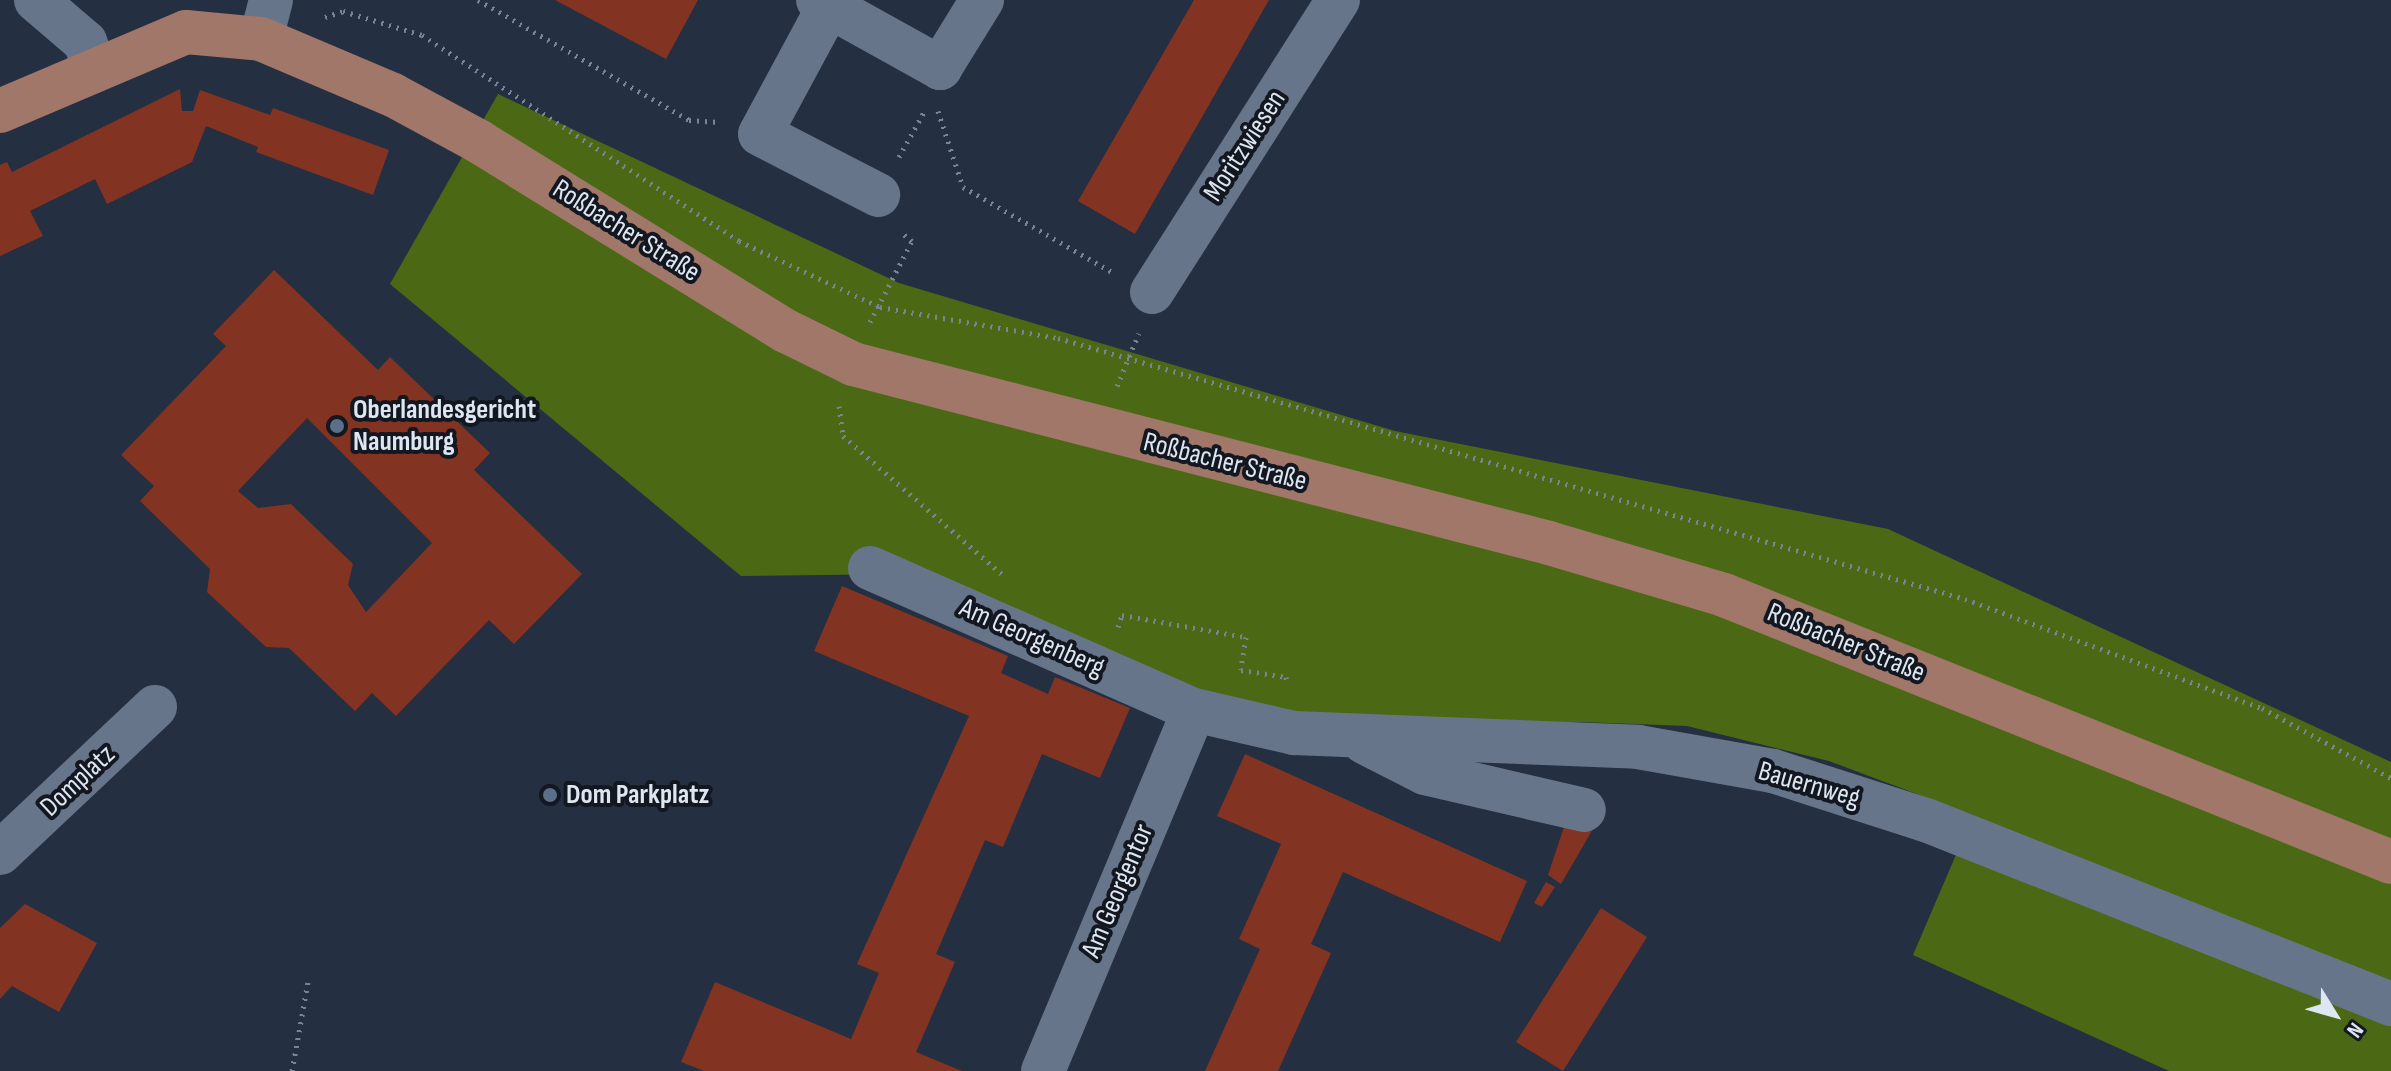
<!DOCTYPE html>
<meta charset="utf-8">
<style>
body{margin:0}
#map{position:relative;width:2391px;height:1071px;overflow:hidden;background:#242f41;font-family:"Sofia Sans Condensed",sans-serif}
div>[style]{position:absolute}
.forest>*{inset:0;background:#4b6914}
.building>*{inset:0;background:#833321}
.path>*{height:5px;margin-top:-2.5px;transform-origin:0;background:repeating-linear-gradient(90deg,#7b8493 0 2px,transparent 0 8px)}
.minor>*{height:44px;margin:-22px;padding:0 22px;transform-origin:22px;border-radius:22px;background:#67758a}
.major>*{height:44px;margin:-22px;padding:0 22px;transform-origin:22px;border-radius:22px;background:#a07768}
.dots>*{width:22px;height:22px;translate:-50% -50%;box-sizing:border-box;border:4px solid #121720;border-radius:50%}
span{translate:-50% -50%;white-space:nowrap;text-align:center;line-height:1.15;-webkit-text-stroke:8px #121720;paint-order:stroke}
.street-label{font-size:28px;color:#dee6f2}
.poi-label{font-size:28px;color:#dee6f2;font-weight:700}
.left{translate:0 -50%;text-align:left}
.north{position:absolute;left:2295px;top:975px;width:80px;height:80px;-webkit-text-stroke:6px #121720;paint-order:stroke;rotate:127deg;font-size:22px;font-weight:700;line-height:32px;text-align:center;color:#dee6f2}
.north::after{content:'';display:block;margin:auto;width:28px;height:36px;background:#dee6f2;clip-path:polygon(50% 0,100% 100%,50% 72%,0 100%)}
</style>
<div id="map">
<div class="forest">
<div style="clip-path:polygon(498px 94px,899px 283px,1395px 431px,1888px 529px,2391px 762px,2391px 1071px,2169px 1071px,1913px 955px,1973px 815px,1829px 761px,1687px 726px,1582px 722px,1348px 729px,1228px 700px,906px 574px,741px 576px,390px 284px)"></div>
</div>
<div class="building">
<div style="clip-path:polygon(555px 0,698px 0,666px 59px)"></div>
<div style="clip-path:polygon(1194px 0,1269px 0,1135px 234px,1078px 201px)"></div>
<div style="clip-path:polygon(180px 89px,182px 111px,193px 111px,200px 90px,270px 115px,273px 108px,389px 150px,373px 195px,256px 152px,258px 147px,206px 126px,192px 162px,107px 204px,95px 179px,30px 211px,43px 236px,0 256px,0 165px,7px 162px,12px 172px)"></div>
<div style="clip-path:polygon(evenodd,274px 270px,378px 370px,390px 357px,490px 453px,474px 470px,582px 574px,514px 644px,489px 620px,396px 716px,372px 693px,355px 711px,289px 648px,266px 647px,207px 592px,210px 569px,140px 501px,154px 486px,121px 455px,226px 346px,213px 334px,274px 270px,307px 418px,432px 543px,366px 612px,348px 585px,353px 564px,291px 504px,258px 508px,238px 491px,307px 418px)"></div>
<div style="clip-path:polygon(842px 586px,1008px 656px,1001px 673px,1048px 694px,1055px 677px,1130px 708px,1100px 778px,1042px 754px,1003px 847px,985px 840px,936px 954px,955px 962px,916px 1052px,962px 1071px,704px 1071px,681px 1062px,715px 982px,851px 1039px,879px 973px,857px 964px,969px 716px,814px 651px)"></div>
<div style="clip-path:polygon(1245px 754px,1527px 881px,1500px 942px,1343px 872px,1311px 944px,1331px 953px,1278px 1071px,1205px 1071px,1260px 949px,1239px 939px,1281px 844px,1217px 816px)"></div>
<div style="clip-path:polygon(1566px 821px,1593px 829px,1561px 884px,1548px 875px)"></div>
<div style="clip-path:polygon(1546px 882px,1555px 887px,1542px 907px,1534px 903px)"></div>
<div style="clip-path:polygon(25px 904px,97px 943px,59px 1012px,12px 986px,0 999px,0 928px)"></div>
<div style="clip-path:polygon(1601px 908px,1647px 937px,1563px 1071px,1516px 1042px)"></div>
</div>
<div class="path">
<div style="left:478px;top:0;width:243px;rotate:29.6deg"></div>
<div style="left:689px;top:120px;width:29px;rotate:4deg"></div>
<div style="left:325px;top:17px;width:19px;rotate:-18deg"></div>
<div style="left:343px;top:11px;width:83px;rotate:16.9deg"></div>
<div style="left:422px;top:35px;width:378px;rotate:33deg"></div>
<div style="left:739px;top:241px;width:156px;rotate:25.1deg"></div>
<div style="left:880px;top:307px;width:181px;rotate:9.9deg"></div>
<div style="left:1058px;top:338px;width:944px;rotate:16.05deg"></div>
<div style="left:1965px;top:599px;width:316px;rotate:20.2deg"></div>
<div style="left:2262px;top:708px;width:147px;rotate:28.5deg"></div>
<div style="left:938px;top:111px;width:80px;rotate:71.8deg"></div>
<div style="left:963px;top:187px;width:174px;rotate:29.7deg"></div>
<div style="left:899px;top:157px;width:54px;rotate:-61deg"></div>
<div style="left:870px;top:322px;width:91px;rotate:-62.6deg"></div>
<div style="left:912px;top:241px;width:14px;rotate:-141deg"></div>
<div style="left:1117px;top:386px;width:57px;rotate:-67.5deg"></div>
<div style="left:839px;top:406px;width:30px;rotate:82deg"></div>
<div style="left:843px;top:436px;width:212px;rotate:41deg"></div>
<div style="left:1118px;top:627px;width:13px;rotate:-72deg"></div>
<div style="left:1122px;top:615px;width:126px;rotate:10.1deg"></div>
<div style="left:1246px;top:637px;width:33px;rotate:99deg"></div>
<div style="left:1241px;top:670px;width:46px;rotate:8.8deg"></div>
<div style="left:1286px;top:677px;width:7px;rotate:82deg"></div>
<div style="left:292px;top:1071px;width:90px;rotate:-79.8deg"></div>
</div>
<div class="minor">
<div style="left:36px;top:0;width:65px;rotate:40.6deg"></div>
<div style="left:85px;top:42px;width:28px;rotate:69deg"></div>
<div style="left:818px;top:0;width:140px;rotate:29.1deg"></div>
<div style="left:940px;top:68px;width:80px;rotate:-58.3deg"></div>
<div style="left:829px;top:6px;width:145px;rotate:118.3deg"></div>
<div style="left:760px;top:134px;width:133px;rotate:27.3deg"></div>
<div style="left:261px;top:39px;width:40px;rotate:-75.6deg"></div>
<div style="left:1152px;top:292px;width:346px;rotate:-57.5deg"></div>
<div style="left:870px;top:568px;width:354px;rotate:23.7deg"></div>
<div style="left:1194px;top:710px;width:103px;rotate:13deg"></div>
<div style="left:1294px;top:733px;width:344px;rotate:2.3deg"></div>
<div style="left:1638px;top:747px;width:137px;rotate:10.1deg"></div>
<div style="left:1773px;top:771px;width:161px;rotate:17.8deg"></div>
<div style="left:1926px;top:820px;width:500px;rotate:21.59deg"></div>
<div style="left:1364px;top:742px;width:68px;rotate:26.9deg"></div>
<div style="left:1425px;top:773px;width:163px;rotate:13.1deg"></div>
<div style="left:0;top:853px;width:213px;rotate:-43.3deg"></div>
<div style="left:1043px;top:1071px;width:391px;rotate:-67.3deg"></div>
</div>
<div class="major">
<div style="left:0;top:111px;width:202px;rotate:-23deg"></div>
<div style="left:186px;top:32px;width:75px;rotate:5.3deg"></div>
<div style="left:261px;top:39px;width:143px;rotate:23deg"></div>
<div style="left:393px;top:95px;width:97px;rotate:28.4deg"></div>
<div style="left:478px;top:141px;width:362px;rotate:31.7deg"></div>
<div style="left:786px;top:331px;width:75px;rotate:26.2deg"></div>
<div style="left:853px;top:364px;width:719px;rotate:14.42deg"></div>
<div style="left:1549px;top:543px;width:183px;rotate:16.5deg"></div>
<div style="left:1724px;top:595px;width:718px;rotate:21.82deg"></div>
</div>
<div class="dots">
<div style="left:337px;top:426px;background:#5c6f8a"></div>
<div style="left:550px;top:795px;background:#5c6f8a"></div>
</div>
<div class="street-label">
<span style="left:1245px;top:146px;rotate:-57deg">Moritzwiesen</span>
<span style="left:626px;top:231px;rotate:32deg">Roßbacher Straße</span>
<span style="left:1225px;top:462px;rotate:14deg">Roßbacher Straße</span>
<span style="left:1032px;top:638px;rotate:24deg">Am Georgenberg</span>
<span style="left:1846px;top:643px;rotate:22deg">Roßbacher Straße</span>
<span style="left:78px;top:781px;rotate:-43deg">Domplatz</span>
<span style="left:1809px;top:785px;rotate:16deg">Bauernweg</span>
<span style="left:1118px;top:891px;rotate:-67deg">Am Georgentor</span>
</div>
<div class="poi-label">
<span class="left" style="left:353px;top:426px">Oberlandesgericht<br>Naumburg</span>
<span class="left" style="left:566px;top:795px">Dom Parkplatz</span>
</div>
<div class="north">N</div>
</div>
